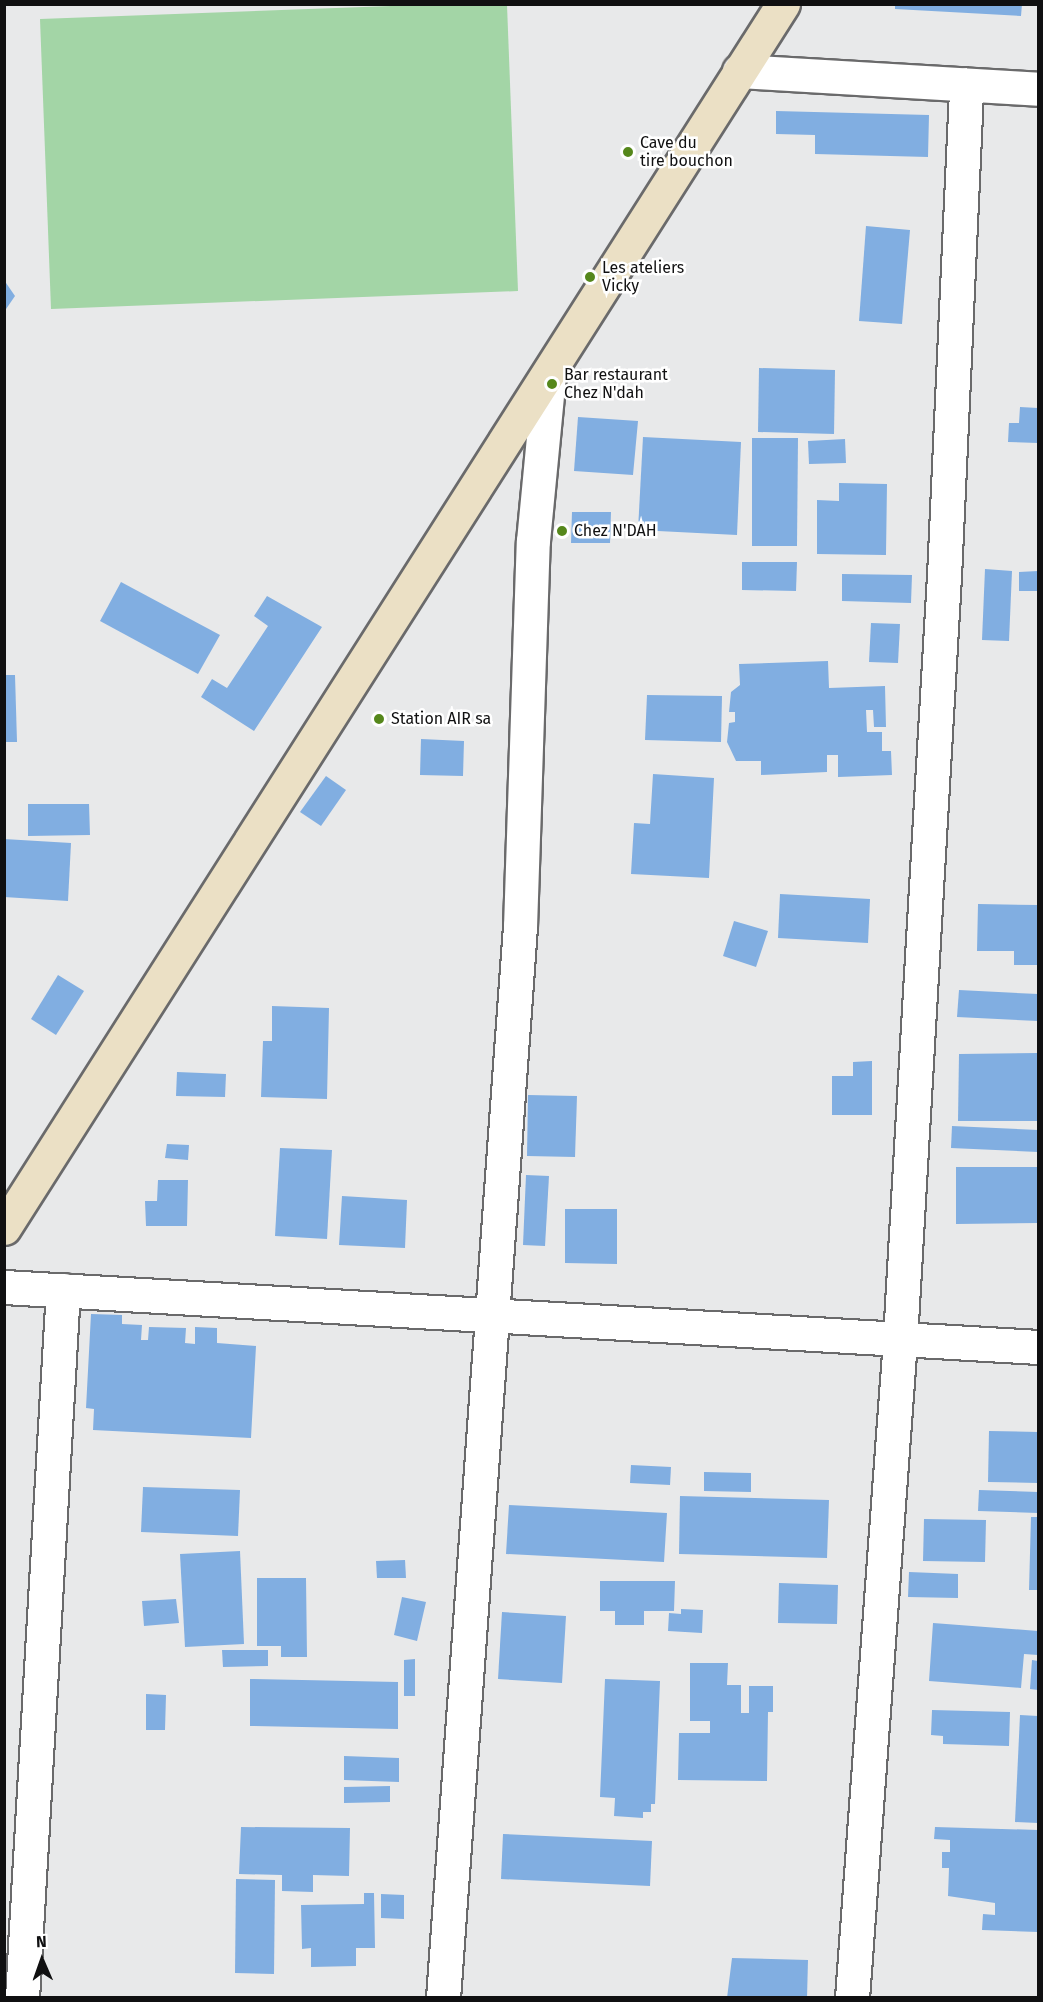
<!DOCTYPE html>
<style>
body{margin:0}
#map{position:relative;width:1043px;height:2002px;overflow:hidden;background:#e8e9ea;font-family:"Fira Sans",sans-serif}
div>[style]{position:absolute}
.green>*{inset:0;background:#a3d5a6}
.building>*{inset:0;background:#81aee1}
.roads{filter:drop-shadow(2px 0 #6a6a6b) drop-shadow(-2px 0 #6a6a6b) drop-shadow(0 2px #6a6a6b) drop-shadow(0 -2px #6a6a6b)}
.street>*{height:33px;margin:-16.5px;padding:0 16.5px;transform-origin:16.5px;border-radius:16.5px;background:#fff}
.secondary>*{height:33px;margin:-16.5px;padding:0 16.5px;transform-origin:16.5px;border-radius:16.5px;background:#ebe0c5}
.dots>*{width:16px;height:16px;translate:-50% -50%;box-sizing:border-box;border:3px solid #fff;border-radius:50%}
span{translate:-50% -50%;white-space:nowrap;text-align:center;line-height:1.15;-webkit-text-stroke:5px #fff;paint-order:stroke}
.poi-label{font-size:16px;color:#101011}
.left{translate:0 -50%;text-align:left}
.frame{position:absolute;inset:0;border:6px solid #101011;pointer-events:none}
.north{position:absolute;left:12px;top:1930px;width:60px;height:60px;-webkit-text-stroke:4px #fff;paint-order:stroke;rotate:358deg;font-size:16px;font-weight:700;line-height:24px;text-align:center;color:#101011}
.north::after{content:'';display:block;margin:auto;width:21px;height:27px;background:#101011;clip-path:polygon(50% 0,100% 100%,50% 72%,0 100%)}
</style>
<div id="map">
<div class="green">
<div style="clip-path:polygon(418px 5px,507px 5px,518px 291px,51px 309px,40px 19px)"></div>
</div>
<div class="building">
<div style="clip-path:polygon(895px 4px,1022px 4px,1021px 16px,895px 9px)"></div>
<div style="clip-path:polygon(776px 111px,929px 115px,928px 157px,815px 154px,815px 135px,776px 134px)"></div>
<div style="clip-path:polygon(866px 226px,910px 230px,902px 324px,859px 321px)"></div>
<div style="clip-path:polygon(4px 280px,15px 296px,4px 312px)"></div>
<div style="clip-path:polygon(759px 368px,835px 370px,834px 434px,758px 432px)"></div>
<div style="clip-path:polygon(1020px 407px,1038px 408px,1038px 443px,1008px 442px,1009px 423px,1019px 423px)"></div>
<div style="clip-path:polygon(578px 417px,638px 421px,633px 475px,574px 471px)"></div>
<div style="clip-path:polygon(643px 437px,741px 442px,737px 535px,638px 530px)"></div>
<div style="clip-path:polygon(752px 438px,798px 438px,797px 546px,752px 546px)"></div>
<div style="clip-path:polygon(845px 439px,846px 463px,809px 464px,808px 441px)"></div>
<div style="clip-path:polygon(839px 483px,887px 484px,886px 555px,817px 554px,817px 500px,839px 501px)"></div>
<div style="clip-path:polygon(572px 512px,611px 512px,610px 543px,571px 543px)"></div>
<div style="clip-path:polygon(742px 562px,797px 562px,796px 591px,742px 590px)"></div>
<div style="clip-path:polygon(985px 569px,1012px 571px,1009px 641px,982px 640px)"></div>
<div style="clip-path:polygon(1038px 571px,1038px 591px,1019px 591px,1019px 572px)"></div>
<div style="clip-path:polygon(842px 574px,912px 575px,911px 603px,842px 601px)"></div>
<div style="clip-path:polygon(121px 582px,220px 635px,198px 674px,100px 621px)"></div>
<div style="clip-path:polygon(267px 596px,322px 627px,254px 731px,201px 697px,212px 679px,227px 688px,268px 626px,254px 616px)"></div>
<div style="clip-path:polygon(871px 623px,900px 624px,898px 663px,869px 662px)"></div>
<div style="clip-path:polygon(828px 661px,829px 688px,885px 686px,886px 727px,874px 727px,873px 710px,866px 710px,867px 732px,882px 732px,882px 751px,891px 751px,892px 775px,838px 777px,838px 755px,827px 755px,827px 772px,761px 775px,761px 761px,736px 761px,727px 742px,729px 723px,735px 722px,735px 712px,729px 712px,731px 692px,740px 685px,739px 664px)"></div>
<div style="clip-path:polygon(4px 675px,15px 675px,17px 742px,4px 742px)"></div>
<div style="clip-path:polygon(647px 695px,722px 696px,721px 742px,645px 740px)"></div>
<div style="clip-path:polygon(421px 739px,464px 741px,463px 776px,420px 775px)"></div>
<div style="clip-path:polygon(653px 774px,714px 778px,709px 878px,631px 874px,634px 823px,650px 824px)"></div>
<div style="clip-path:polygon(326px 776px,346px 790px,321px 826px,300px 812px)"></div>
<div style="clip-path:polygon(28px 804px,89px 804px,90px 835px,28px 836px)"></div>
<div style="clip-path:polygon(4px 839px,71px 843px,68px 901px,4px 897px)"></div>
<div style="clip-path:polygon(780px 894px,870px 899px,868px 943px,778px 938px)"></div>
<div style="clip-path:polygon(978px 904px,1038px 905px,1038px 965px,1014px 965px,1014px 951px,977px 951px)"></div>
<div style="clip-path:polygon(734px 921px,768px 931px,756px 967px,723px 956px)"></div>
<div style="clip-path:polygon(58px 975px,84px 991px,56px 1035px,31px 1019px)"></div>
<div style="clip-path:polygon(959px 990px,1038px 994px,1038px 1021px,957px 1017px)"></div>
<div style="clip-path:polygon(272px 1006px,329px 1008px,327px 1099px,261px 1097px,263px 1041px,272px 1041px)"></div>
<div style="clip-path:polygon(1038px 1053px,1038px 1121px,958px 1121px,959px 1054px)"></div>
<div style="clip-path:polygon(872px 1061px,872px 1115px,832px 1115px,832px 1076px,853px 1076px,853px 1062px)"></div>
<div style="clip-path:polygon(177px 1072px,226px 1074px,225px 1097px,176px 1096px)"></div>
<div style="clip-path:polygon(528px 1095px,577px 1096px,575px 1157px,527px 1156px)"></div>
<div style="clip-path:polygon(952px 1126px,1038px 1130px,1038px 1152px,951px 1148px)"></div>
<div style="clip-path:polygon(167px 1144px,189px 1145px,188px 1160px,165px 1158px)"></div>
<div style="clip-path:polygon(280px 1148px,332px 1150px,327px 1239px,275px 1236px)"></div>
<div style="clip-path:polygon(956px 1167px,1038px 1167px,1038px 1223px,956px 1224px)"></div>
<div style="clip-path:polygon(526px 1175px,549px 1176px,545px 1246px,523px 1245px)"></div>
<div style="clip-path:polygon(158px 1180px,188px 1180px,187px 1226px,146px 1226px,145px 1201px,157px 1201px)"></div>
<div style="clip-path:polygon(342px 1196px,407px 1200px,405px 1248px,339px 1245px)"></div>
<div style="clip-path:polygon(565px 1209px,617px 1209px,617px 1264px,565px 1263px)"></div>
<div style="clip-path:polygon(91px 1314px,122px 1315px,122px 1324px,142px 1325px,141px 1340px,148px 1340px,149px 1327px,186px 1328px,185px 1343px,195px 1344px,195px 1327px,217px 1328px,217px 1343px,256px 1346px,251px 1438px,93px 1430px,94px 1409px,86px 1408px)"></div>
<div style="clip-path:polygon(989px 1431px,1038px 1432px,1038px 1483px,988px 1482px)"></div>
<div style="clip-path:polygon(631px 1465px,671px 1467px,670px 1485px,630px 1483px)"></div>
<div style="clip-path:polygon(704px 1472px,751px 1473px,751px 1492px,704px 1491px)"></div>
<div style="clip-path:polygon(143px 1487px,240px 1490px,238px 1536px,141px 1532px)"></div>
<div style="clip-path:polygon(979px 1490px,1038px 1492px,1038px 1513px,978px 1511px)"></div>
<div style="clip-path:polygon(680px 1496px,829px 1500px,827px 1558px,679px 1554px)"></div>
<div style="clip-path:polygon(509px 1505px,667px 1513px,664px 1562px,506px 1554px)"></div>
<div style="clip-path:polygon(1031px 1517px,1038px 1517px,1038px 1590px,1029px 1590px)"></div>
<div style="clip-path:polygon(924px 1519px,986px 1520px,985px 1562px,923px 1561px)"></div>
<div style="clip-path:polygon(240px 1551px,244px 1644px,185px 1647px,180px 1554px)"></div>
<div style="clip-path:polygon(405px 1560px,406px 1578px,377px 1578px,376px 1561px)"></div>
<div style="clip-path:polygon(909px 1572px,958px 1574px,958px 1598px,908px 1597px)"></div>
<div style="clip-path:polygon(257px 1578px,306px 1578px,307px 1657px,281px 1657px,281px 1646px,257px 1646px)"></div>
<div style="clip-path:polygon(600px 1581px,675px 1581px,674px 1611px,644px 1611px,644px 1625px,615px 1625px,615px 1611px,600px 1611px)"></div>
<div style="clip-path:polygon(779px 1583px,838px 1585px,837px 1624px,778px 1623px)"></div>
<div style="clip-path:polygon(402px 1597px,426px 1602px,417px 1641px,394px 1635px)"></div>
<div style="clip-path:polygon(176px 1599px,179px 1623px,144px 1626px,142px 1601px)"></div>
<div style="clip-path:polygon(681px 1609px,703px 1610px,702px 1633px,668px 1631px,669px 1613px,681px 1614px)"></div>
<div style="clip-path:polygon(502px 1612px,566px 1616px,562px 1683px,498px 1679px)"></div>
<div style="clip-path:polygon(933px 1623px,1038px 1631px,1038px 1655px,1024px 1654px,1021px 1688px,929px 1681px)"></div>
<div style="clip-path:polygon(222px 1650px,268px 1650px,268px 1666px,223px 1667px)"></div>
<div style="clip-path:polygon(415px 1659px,415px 1696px,404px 1696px,404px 1660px)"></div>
<div style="clip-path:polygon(1032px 1660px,1038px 1661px,1038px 1690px,1030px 1689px)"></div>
<div style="clip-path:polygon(690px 1663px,728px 1663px,727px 1685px,741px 1685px,741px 1713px,749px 1713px,749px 1686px,773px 1686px,773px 1712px,768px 1712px,767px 1781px,678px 1780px,679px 1733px,710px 1733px,710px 1721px,690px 1721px)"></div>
<div style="clip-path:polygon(250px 1679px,398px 1682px,398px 1729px,250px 1726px)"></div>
<div style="clip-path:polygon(605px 1679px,660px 1681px,655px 1804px,651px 1804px,651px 1812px,643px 1812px,643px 1818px,614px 1816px,615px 1798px,600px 1797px)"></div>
<div style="clip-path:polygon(146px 1694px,166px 1695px,165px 1730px,146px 1730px)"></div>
<div style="clip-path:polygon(932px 1710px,1010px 1712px,1009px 1746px,943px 1744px,943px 1736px,931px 1735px)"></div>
<div style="clip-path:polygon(1020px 1715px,1038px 1716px,1038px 1823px,1015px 1822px)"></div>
<div style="clip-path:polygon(344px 1756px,399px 1758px,399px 1782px,344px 1780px)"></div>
<div style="clip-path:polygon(390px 1786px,390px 1802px,344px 1803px,344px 1787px)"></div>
<div style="clip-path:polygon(241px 1827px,350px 1828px,349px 1876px,313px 1875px,313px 1892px,282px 1891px,282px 1875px,239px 1874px)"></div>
<div style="clip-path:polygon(935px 1827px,1038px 1830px,1038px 1932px,982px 1930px,983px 1914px,995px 1915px,995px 1903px,948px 1896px,949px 1868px,942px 1868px,942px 1852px,950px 1852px,950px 1840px,934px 1839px)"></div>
<div style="clip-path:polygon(503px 1834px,652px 1841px,650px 1886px,501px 1879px)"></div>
<div style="clip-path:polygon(236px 1879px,275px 1880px,274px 1974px,235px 1973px)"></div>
<div style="clip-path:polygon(364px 1893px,374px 1893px,375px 1948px,356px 1948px,356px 1966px,311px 1967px,311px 1948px,302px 1949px,301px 1905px,364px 1904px)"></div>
<div style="clip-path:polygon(381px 1894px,404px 1895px,404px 1919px,381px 1918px)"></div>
<div style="clip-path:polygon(732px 1958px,808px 1960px,807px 1998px,727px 1998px)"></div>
</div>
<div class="roads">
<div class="street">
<div style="left:739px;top:71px;width:300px;rotate:3.4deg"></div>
<div style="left:4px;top:1287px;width:1036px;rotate:3.32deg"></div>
<div style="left:22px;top:1998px;width:709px;rotate:-86.69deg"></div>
<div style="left:443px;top:1998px;width:1074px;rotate:-85.89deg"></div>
<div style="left:520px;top:927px;width:386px;rotate:-88.1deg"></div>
<div style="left:533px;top:541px;width:167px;rotate:-84.5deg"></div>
<div style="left:852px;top:1998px;width:661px;rotate:-85.83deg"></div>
<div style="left:900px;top:1339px;width:764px;rotate:-86.7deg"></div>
<div style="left:944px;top:576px;width:492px;rotate:-87.4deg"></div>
</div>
<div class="secondary">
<div style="left:4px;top:1228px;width:1451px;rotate:-57.53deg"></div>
</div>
</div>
<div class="dots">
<div style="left:628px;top:152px;background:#55871b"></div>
<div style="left:590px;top:277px;background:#55871b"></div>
<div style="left:552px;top:384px;background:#55871b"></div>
<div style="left:562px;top:531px;background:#55871b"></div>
<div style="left:379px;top:719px;background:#55871b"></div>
</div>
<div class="poi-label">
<span class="left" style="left:640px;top:152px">Cave du<br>tire bouchon</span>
<span class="left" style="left:602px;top:277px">Les ateliers<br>Vicky</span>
<span class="left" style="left:564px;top:384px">Bar restaurant<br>Chez N'dah</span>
<span class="left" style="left:574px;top:531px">Chez N'DAH</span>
<span class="left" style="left:391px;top:719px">Station AIR sa</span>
</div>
<div class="frame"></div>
<div class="north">N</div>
</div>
